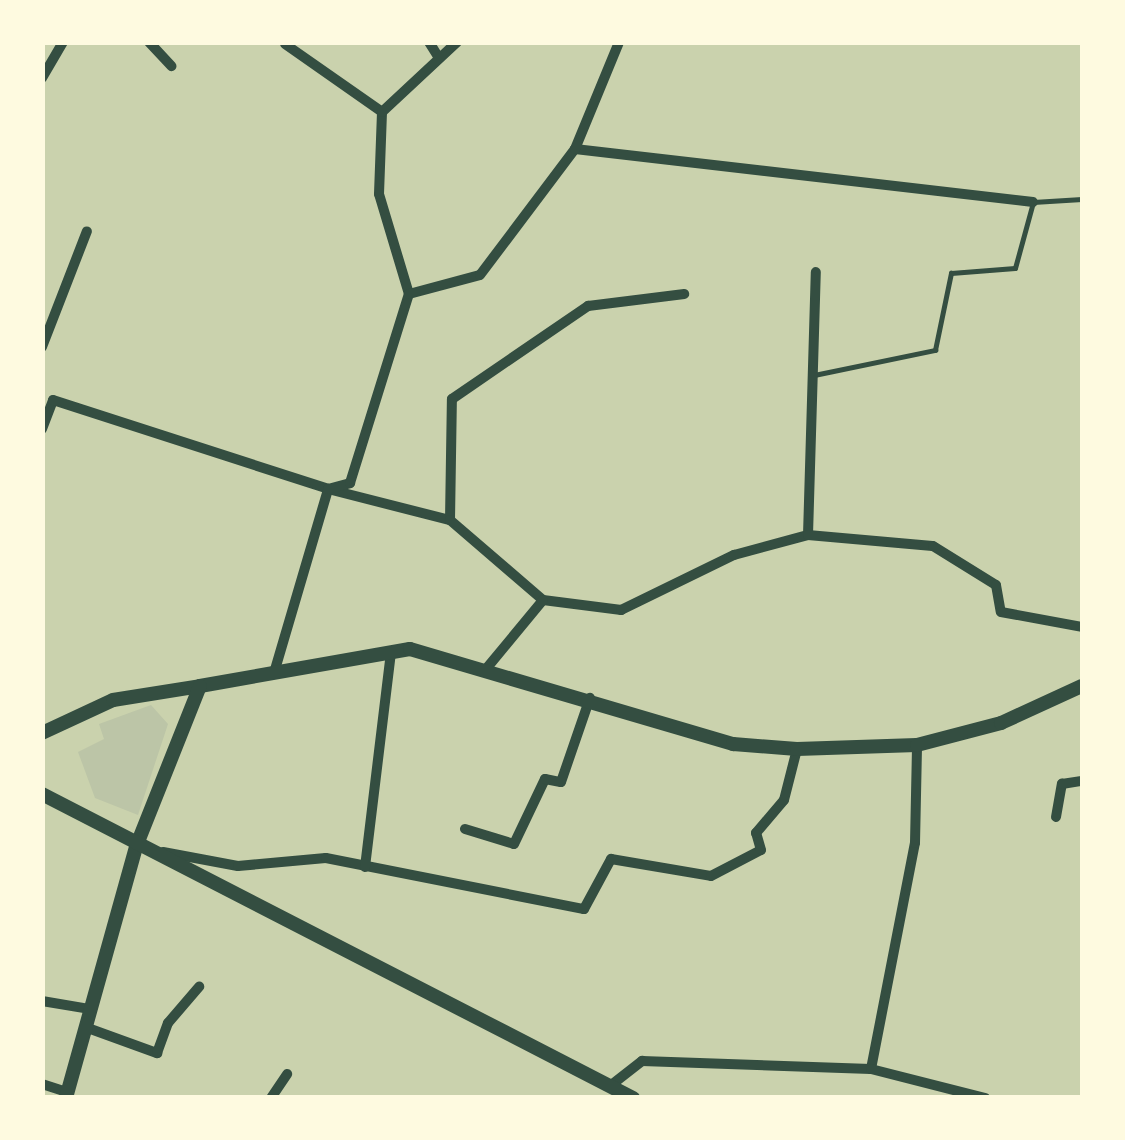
<!DOCTYPE html>
<style>
body{margin:0}
#map{position:relative;width:1125px;height:1140px;overflow:hidden;background:#e9edc9;font-family:"PT Sans Narrow",sans-serif}
div>[style]{position:absolute}
.green>*{inset:0;background:#cad2ad}
.building>*{inset:0;background:#bcc5a7}
.service>*{height:5px;margin:-2.5px;padding:0 2.5px;transform-origin:2.5px;border-radius:2.5px;background:#344e41}
.minor>*{height:10px;margin:-5px;padding:0 5px;transform-origin:5px;border-radius:5px;background:#344e41}
.secondary>*{height:14px;margin:-7px;padding:0 7px;transform-origin:7px;border-radius:7px;background:#344e41}
span{translate:-50% -50%;white-space:nowrap;text-align:center;line-height:1.15;-webkit-text-stroke:8px #fefae0;paint-order:stroke}
.frame{position:absolute;inset:0;border:45px solid #fefae0;pointer-events:none}
</style>
<div id="map">
<div class="green">
<div style="clip-path:polygon(42px 43px,1082px 43px,1082px 1097px,43px 1097px)"></div>
</div>
<div class="building">
<div style="clip-path:polygon(151px 705px,168px 724px,138px 815px,95px 798px,78px 752px,104px 739px,99px 724px)"></div>
</div>
<div class="service">
<div style="left:814px;top:375px;width:124px;rotate:-11.7deg"></div>
<div style="left:935px;top:350px;width:79px;rotate:-78.3deg"></div>
<div style="left:951px;top:273px;width:64px;rotate:-4.5deg"></div>
<div style="left:1015px;top:268px;width:68px;rotate:-74.7deg"></div>
<div style="left:1033px;top:202px;width:49px;rotate:-3.5deg"></div>
</div>
<div class="minor">
<div style="left:149px;top:42px;width:33px;rotate:47deg"></div>
<div style="left:429px;top:42px;width:19px;rotate:58deg"></div>
<div style="left:285px;top:44px;width:118px;rotate:35deg"></div>
<div style="left:42px;top:78px;width:42px;rotate:-59.7deg"></div>
<div style="left:575px;top:149px;width:461px;rotate:6.6deg"></div>
<div style="left:409px;top:294px;width:104px;rotate:-106.7deg"></div>
<div style="left:379px;top:194px;width:82px;rotate:-87.9deg"></div>
<div style="left:382px;top:112px;width:103px;rotate:-43deg"></div>
<div style="left:42px;top:347px;width:124px;rotate:-68.8deg"></div>
<div style="left:42px;top:429px;width:31px;rotate:-69deg"></div>
<div style="left:53px;top:400px;width:289px;rotate:17.9deg"></div>
<div style="left:328px;top:489px;width:126px;rotate:14.3deg"></div>
<div style="left:450px;top:520px;width:121px;rotate:-89.1deg"></div>
<div style="left:452px;top:399px;width:165px;rotate:-34.4deg"></div>
<div style="left:588px;top:306px;width:97px;rotate:-7.1deg"></div>
<div style="left:450px;top:520px;width:123px;rotate:40.7deg"></div>
<div style="left:543px;top:600px;width:79px;rotate:7.3deg"></div>
<div style="left:621px;top:610px;width:126px;rotate:-26deg"></div>
<div style="left:734px;top:555px;width:77px;rotate:-15.1deg"></div>
<div style="left:808px;top:535px;width:263px;rotate:-88.3deg"></div>
<div style="left:808px;top:535px;width:125px;rotate:5deg"></div>
<div style="left:933px;top:546px;width:74px;rotate:31.8deg"></div>
<div style="left:996px;top:585px;width:27px;rotate:80deg"></div>
<div style="left:1001px;top:612px;width:82px;rotate:10.5deg"></div>
<div style="left:486px;top:669px;width:89px;rotate:-50.4deg"></div>
<div style="left:274px;top:673px;width:192px;rotate:-73.6deg"></div>
<div style="left:328px;top:489px;width:23px;rotate:-15deg"></div>
<div style="left:350px;top:483px;width:198px;rotate:-72.7deg"></div>
<div style="left:409px;top:294px;width:73px;rotate:-15deg"></div>
<div style="left:480px;top:275px;width:158px;rotate:-53deg"></div>
<div style="left:575px;top:149px;width:116px;rotate:-67.6deg"></div>
<div style="left:1056px;top:817px;width:34px;rotate:-80deg"></div>
<div style="left:1062px;top:784px;width:20px;rotate:-9deg"></div>
<div style="left:465px;top:829px;width:51px;rotate:17deg"></div>
<div style="left:514px;top:844px;width:72px;rotate:-64.5deg"></div>
<div style="left:545px;top:779px;width:16px;rotate:11deg"></div>
<div style="left:561px;top:782px;width:89px;rotate:-71deg"></div>
<div style="left:163px;top:852px;width:76px;rotate:10.6deg"></div>
<div style="left:238px;top:866px;width:88px;rotate:-5.2deg"></div>
<div style="left:326px;top:858px;width:263px;rotate:11.2deg"></div>
<div style="left:584px;top:909px;width:57px;rotate:-61.6deg"></div>
<div style="left:611px;top:859px;width:101px;rotate:9.6deg"></div>
<div style="left:711px;top:876px;width:56px;rotate:-27.5deg"></div>
<div style="left:761px;top:850px;width:18px;rotate:-106deg"></div>
<div style="left:756px;top:833px;width:43px;rotate:-49.7deg"></div>
<div style="left:784px;top:800px;width:53px;rotate:-75.7deg"></div>
<div style="left:365px;top:867px;width:217px;rotate:-83.1deg"></div>
<div style="left:42px;top:1001px;width:49px;rotate:9.5deg"></div>
<div style="left:85px;top:1027px;width:77px;rotate:19.9deg"></div>
<div style="left:157px;top:1053px;width:32px;rotate:-70deg"></div>
<div style="left:168px;top:1023px;width:48px;rotate:-49.3deg"></div>
<div style="left:871px;top:1069px;width:230px;rotate:-79deg"></div>
<div style="left:915px;top:843px;width:98px;rotate:-88.8deg"></div>
<div style="left:42px;top:1084px;width:26px;rotate:18deg"></div>
<div style="left:610px;top:1086px;width:41px;rotate:-38deg"></div>
<div style="left:642px;top:1061px;width:229px;rotate:2deg"></div>
<div style="left:871px;top:1069px;width:118px;rotate:14.3deg"></div>
<div style="left:271px;top:1098px;width:29px;rotate:-56deg"></div>
</div>
<div class="secondary">
<div style="left:200px;top:686px;width:213px;rotate:-10deg"></div>
<div style="left:410px;top:649px;width:337px;rotate:16.4deg"></div>
<div style="left:733px;top:744px;width:64px;rotate:4.5deg"></div>
<div style="left:797px;top:749px;width:120px;rotate:-1.9deg"></div>
<div style="left:917px;top:745px;width:87px;rotate:-14.7deg"></div>
<div style="left:1001px;top:723px;width:89px;rotate:-24.6deg"></div>
<div style="left:42px;top:733px;width:78px;rotate:-24.9deg"></div>
<div style="left:113px;top:700px;width:88px;rotate:-9.1deg"></div>
<div style="left:200px;top:686px;width:173px;rotate:111.7deg"></div>
<div style="left:136px;top:847px;width:261px;rotate:105.6deg"></div>
<div style="left:42px;top:794px;width:665px;rotate:27.22deg"></div>
</div>
<div class="frame"></div>
</div>
